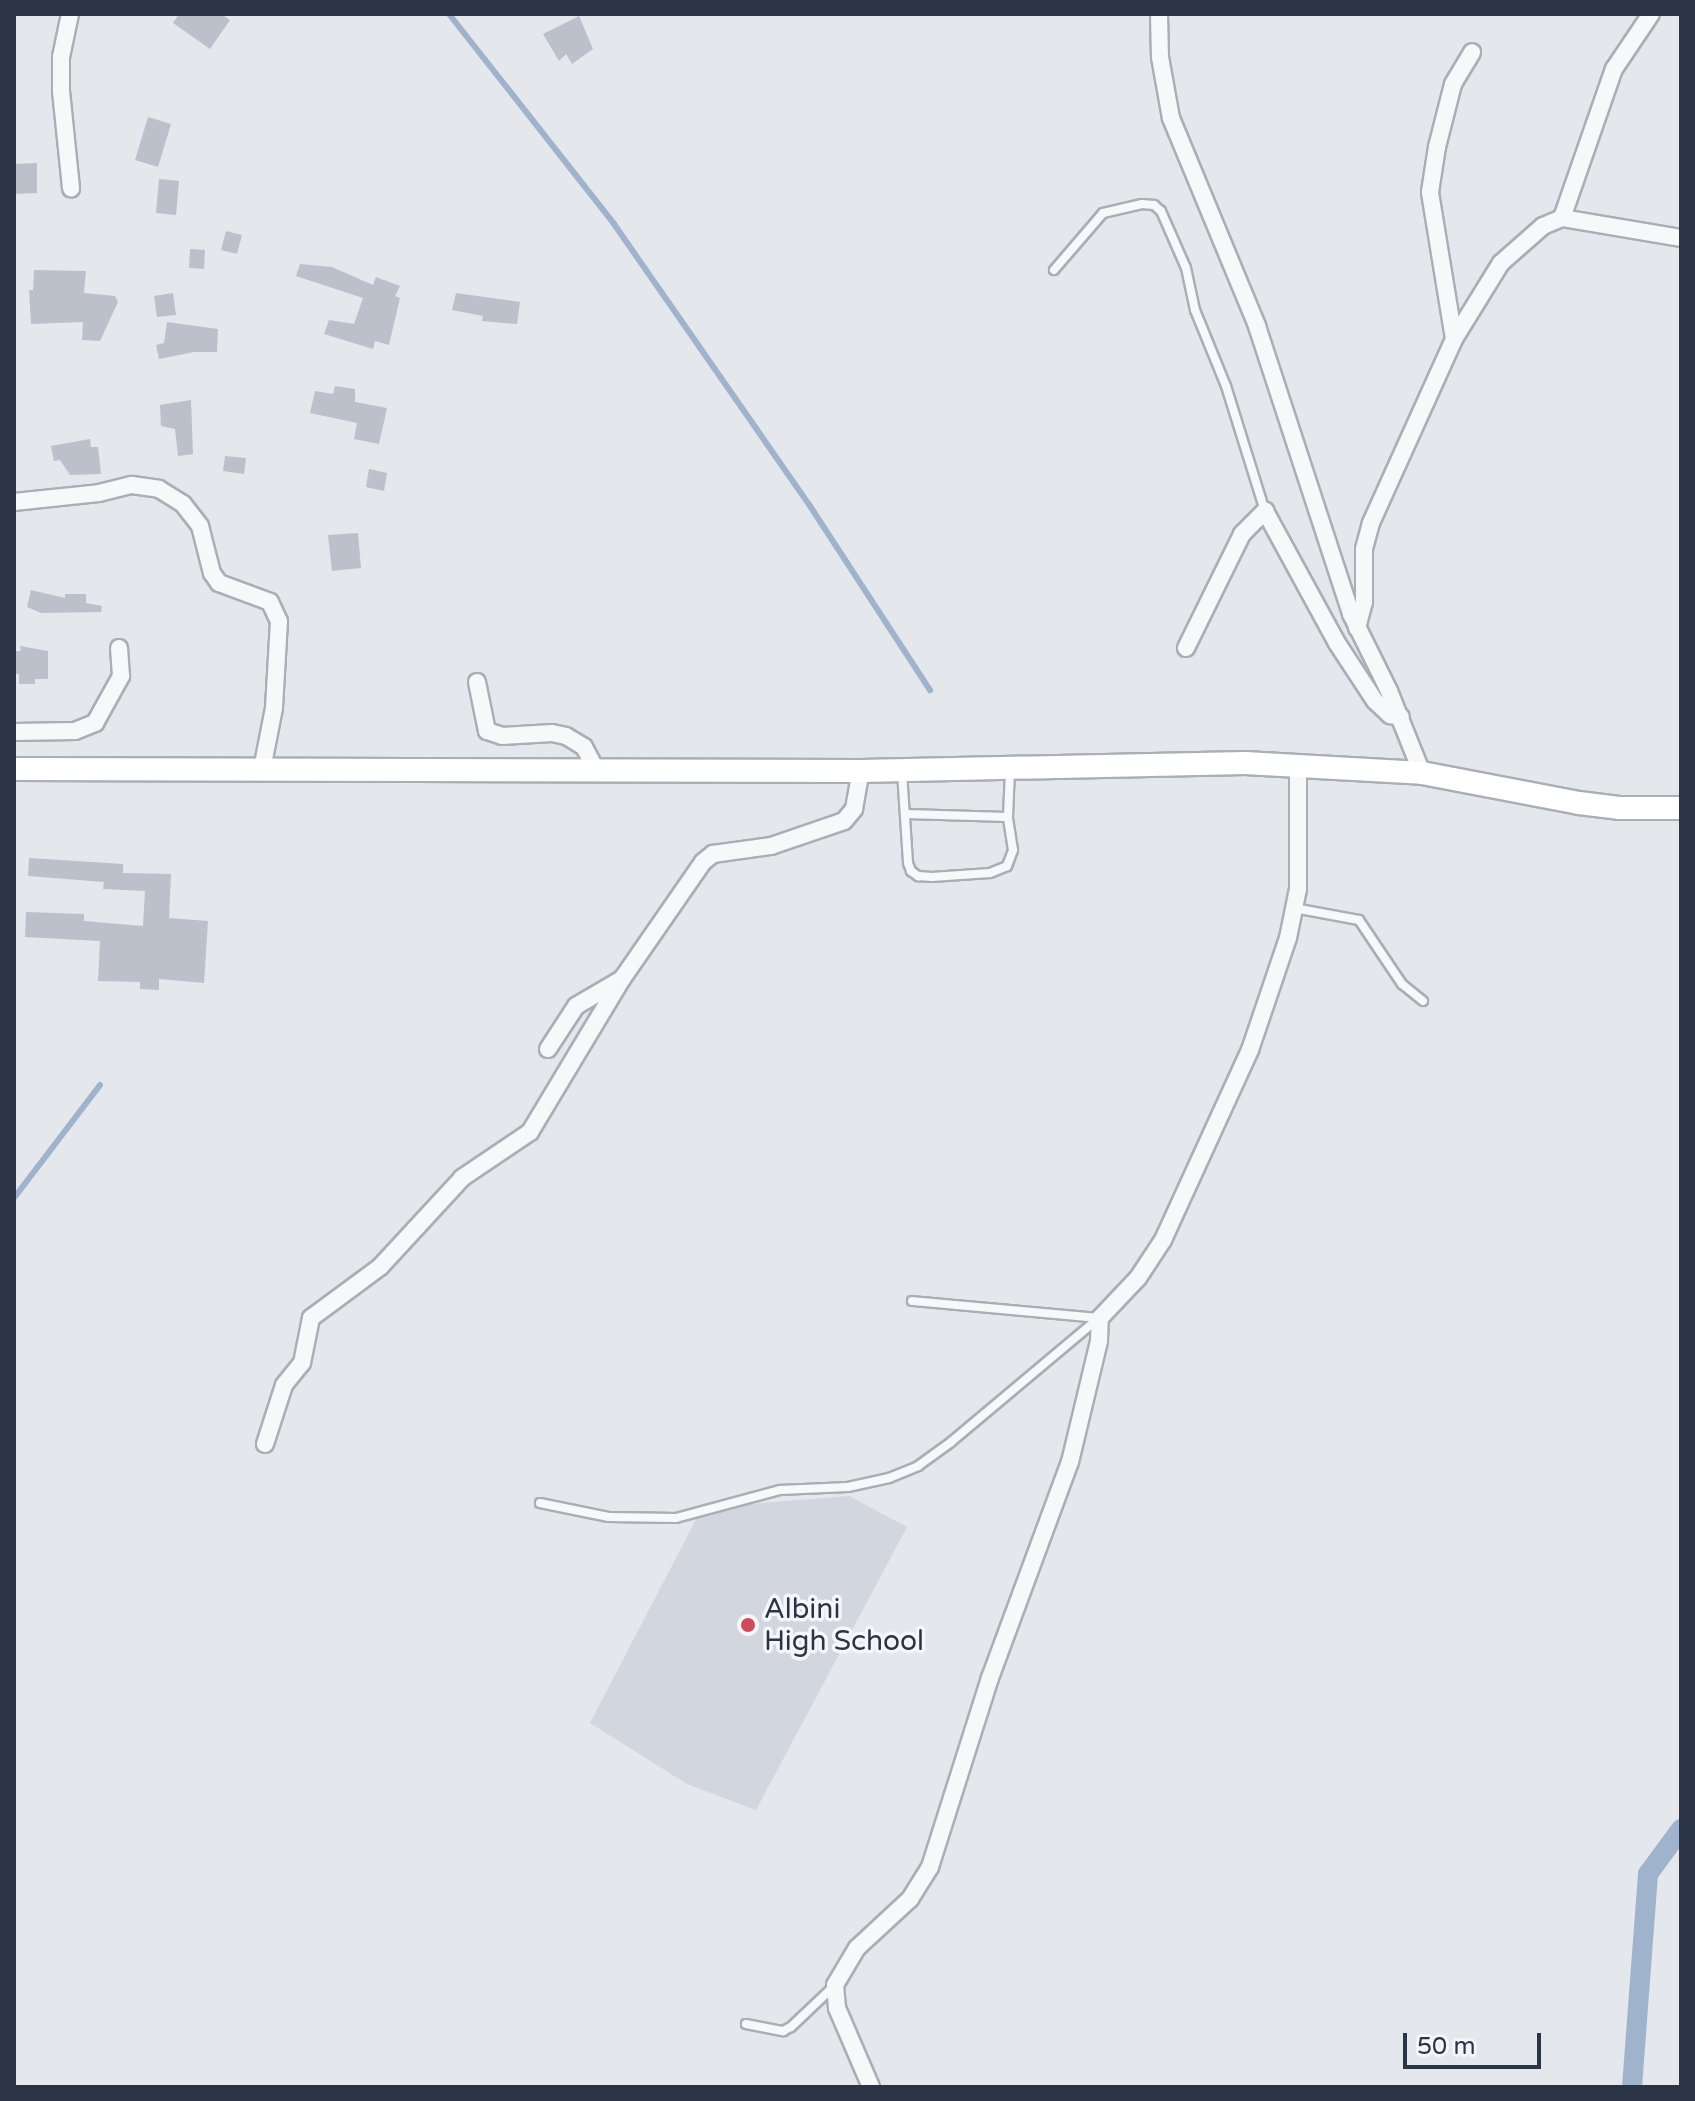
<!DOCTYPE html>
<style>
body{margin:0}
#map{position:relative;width:1695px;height:2101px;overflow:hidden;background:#e4e7ec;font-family:"Varela Round",sans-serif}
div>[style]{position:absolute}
.built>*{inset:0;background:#d2d6de}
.stream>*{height:6px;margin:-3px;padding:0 3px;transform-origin:3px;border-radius:3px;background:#9fb4cc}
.canal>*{height:20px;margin:-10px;padding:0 10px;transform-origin:10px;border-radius:10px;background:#9fb4cc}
.building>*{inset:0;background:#bbc0ca}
.roads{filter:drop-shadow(2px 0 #a9aeb7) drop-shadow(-2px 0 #a9aeb7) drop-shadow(0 2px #a9aeb7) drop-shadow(0 -2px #a9aeb7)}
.lane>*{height:8px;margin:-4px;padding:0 4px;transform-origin:4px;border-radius:4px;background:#f7f8fa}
.street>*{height:16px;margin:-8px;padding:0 8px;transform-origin:8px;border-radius:8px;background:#f7f8fa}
.secondary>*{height:22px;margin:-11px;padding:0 11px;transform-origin:11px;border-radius:11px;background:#fff}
.dots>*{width:22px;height:22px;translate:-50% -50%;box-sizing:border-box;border:4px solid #f4f6f9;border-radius:50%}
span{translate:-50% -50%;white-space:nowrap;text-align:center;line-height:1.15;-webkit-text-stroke:7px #f4f6f9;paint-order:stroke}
.poi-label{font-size:28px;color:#2b3445}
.left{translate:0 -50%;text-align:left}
.frame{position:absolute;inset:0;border:16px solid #2b3445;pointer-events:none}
.scale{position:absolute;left:1403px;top:2033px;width:138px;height:36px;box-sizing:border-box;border:4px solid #2b3445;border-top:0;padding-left:10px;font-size:24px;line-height:28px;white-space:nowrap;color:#2b3445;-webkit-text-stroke:6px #f4f6f9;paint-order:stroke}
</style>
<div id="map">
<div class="built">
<div style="clip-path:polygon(849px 1496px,907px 1527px,756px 1810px,687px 1784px,590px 1723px,702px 1508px)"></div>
</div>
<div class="stream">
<div style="left:449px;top:14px;width:267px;rotate:51.8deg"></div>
<div style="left:614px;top:224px;width:343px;rotate:55.2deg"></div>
<div style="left:810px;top:506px;width:220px;rotate:56.9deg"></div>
<div style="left:14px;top:1198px;width:142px;rotate:-52.7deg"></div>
</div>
<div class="canal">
<div style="left:1632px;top:2087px;width:214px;rotate:-85.7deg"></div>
<div style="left:1648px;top:1874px;width:56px;rotate:-53.7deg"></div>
</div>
<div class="building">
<div style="clip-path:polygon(179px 14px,221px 14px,230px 20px,210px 49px,173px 23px)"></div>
<div style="clip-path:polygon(579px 16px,593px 49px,572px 64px,566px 54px,559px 61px,543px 34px)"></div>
<div style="clip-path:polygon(148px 117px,171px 124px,158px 167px,135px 160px)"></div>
<div style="clip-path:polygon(37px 163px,37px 193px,14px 194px,14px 164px)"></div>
<div style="clip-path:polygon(159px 179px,179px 181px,176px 215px,156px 213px)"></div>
<div style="clip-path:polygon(226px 231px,242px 235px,237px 254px,221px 250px)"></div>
<div style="clip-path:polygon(190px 249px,205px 250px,204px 269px,189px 268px)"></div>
<div style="clip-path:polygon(300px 264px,332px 267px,373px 285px,376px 277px,400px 286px,395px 296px,400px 298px,389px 345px,375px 341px,373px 349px,324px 334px,329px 320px,354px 324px,363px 298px,296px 276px)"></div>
<div style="clip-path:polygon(34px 270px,86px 271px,84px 293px,115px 296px,118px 302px,100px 341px,82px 340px,83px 322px,31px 324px,29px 290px,33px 290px)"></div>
<div style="clip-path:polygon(173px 293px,176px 315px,157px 317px,154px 296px)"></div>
<div style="clip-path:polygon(456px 293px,520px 302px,517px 324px,482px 321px,483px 316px,452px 310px)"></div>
<div style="clip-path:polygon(167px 322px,218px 329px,217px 352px,194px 352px,159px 359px,156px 345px,164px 343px)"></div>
<div style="clip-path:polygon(335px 386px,355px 389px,355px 402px,387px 408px,379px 444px,354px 439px,357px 423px,310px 413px,315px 391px,333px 394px)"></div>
<div style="clip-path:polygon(191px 400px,193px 454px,178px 456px,175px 429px,161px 426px,160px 405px)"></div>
<div style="clip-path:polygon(90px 439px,91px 447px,98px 447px,101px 474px,70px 475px,60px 460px,54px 461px,51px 446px)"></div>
<div style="clip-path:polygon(225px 456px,246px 458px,244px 474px,223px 471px)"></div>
<div style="clip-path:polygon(369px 469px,387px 473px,384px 491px,366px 487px)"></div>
<div style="clip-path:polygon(358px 533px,361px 568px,332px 571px,328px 535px)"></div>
<div style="clip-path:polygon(31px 590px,65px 598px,65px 594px,86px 594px,86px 603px,102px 606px,101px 612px,41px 613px,27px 607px)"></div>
<div style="clip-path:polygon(20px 646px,48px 651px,48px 679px,35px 679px,35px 684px,19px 684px,19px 674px,14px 674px,14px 651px,21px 651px)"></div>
<div style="clip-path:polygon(29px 858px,123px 864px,123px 873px,171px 874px,169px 918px,208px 921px,204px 983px,159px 979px,159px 990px,140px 989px,140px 982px,98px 981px,100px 941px,25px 937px,26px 912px,84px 914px,84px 921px,143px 926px,145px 891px,103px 889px,104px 882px,28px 876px)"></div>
</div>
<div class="roads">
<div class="lane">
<div style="left:1054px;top:270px;width:75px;rotate:-49.3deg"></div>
<div style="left:1103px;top:213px;width:40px;rotate:-13deg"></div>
<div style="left:1142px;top:204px;width:12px;rotate:5deg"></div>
<div style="left:1154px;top:205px;width:9px;rotate:41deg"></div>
<div style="left:1161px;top:211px;width:62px;rotate:66.3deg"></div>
<div style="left:1186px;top:268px;width:43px;rotate:77.9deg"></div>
<div style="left:1195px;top:310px;width:82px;rotate:67.8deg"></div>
<div style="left:1226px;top:386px;width:131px;rotate:72.7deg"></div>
<div style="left:902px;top:772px;width:91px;rotate:86.2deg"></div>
<div style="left:908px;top:863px;width:9px;rotate:69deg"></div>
<div style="left:911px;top:871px;width:9px;rotate:36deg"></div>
<div style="left:918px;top:876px;width:14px;rotate:4deg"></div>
<div style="left:932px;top:877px;width:58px;rotate:-3.9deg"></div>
<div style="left:990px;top:873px;width:18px;rotate:-22deg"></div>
<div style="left:1007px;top:866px;width:17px;rotate:-69deg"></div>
<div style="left:1013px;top:850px;width:33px;rotate:-99deg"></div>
<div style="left:1008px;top:817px;width:48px;rotate:-87.6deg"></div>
<div style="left:906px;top:814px;width:102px;rotate:1.7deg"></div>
<div style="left:1294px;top:908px;width:66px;rotate:10.5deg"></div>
<div style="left:1359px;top:920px;width:77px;rotate:56.1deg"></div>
<div style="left:1402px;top:984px;width:27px;rotate:39deg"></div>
<div style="left:912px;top:1301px;width:189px;rotate:5.2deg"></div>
<div style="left:540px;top:1503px;width:70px;rotate:11.5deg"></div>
<div style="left:609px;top:1517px;width:67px;rotate:0.9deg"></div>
<div style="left:676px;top:1518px;width:108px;rotate:-15.1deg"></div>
<div style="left:780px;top:1490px;width:68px;rotate:-2.5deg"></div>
<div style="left:848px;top:1487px;width:42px;rotate:-12.4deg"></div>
<div style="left:889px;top:1478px;width:31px;rotate:-22deg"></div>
<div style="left:918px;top:1466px;width:41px;rotate:-36deg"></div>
<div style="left:951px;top:1442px;width:193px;rotate:-40deg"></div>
<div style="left:746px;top:2024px;width:38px;rotate:11deg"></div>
<div style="left:783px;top:2031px;width:9px;rotate:-27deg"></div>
<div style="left:791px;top:2027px;width:59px;rotate:-43.6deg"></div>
</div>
<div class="street">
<div style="left:70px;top:14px;width:44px;rotate:101.8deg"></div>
<div style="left:61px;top:57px;width:34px;rotate:90deg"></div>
<div style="left:61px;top:91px;width:98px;rotate:84.1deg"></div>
<div style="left:1159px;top:14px;width:43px;rotate:88.7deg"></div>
<div style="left:1160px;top:57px;width:62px;rotate:79.8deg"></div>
<div style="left:1171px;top:118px;width:225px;rotate:67.5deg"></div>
<div style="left:1257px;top:326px;width:303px;rotate:71.9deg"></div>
<div style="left:1351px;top:614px;width:86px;rotate:63.7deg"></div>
<div style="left:1389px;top:691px;width:88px;rotate:68.1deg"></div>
<div style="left:1562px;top:218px;width:158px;rotate:-70.8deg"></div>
<div style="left:1614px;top:69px;width:66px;rotate:-56.1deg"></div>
<div style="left:1454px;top:339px;width:149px;rotate:-99.3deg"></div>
<div style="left:1430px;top:192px;width:46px;rotate:-81.2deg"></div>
<div style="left:1437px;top:147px;width:65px;rotate:-75.7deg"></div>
<div style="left:1453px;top:84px;width:37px;rotate:-59deg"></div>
<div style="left:14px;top:502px;width:85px;rotate:-6deg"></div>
<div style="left:99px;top:493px;width:34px;rotate:-14deg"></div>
<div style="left:132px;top:485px;width:27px;rotate:8deg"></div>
<div style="left:159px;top:489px;width:28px;rotate:32deg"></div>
<div style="left:183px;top:504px;width:28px;rotate:52deg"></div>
<div style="left:200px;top:526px;width:49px;rotate:75.7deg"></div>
<div style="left:212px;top:573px;width:12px;rotate:55deg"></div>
<div style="left:219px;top:583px;width:54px;rotate:20.4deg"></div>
<div style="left:270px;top:602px;width:21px;rotate:65deg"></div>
<div style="left:279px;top:621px;width:87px;rotate:93.3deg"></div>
<div style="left:274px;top:708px;width:62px;rotate:101.1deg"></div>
<div style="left:1357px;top:628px;width:27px;rotate:-75deg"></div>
<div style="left:1364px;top:602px;width:53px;rotate:-90deg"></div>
<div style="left:1364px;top:549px;width:27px;rotate:-75deg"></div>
<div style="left:1371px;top:523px;width:202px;rotate:-65.7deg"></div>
<div style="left:1454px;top:339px;width:89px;rotate:-58.3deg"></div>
<div style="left:1501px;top:263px;width:56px;rotate:-41.4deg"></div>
<div style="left:1543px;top:226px;width:21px;rotate:-23deg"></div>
<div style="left:1562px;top:218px;width:121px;rotate:9.5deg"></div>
<div style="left:1186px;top:648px;width:127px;rotate:-63.8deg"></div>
<div style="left:1242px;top:534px;width:33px;rotate:-45deg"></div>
<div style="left:1265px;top:511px;width:150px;rotate:61.4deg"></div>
<div style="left:1337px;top:643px;width:69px;rotate:56.8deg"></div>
<div style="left:1375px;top:701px;width:21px;rotate:43deg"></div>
<div style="left:1390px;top:715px;width:11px;rotate:10deg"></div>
<div style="left:477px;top:682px;width:50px;rotate:78.5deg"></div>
<div style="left:487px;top:731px;width:16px;rotate:18deg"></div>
<div style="left:502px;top:736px;width:50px;rotate:-3.4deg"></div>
<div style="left:552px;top:733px;width:14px;rotate:12deg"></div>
<div style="left:566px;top:736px;width:21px;rotate:31deg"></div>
<div style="left:584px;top:747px;width:26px;rotate:62deg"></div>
<div style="left:14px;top:732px;width:61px;rotate:-0.9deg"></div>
<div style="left:75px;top:731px;width:22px;rotate:-22deg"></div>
<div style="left:95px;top:723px;width:54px;rotate:-61deg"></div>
<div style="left:121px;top:676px;width:28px;rotate:-94deg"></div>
<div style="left:548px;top:1049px;width:51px;rotate:-56.9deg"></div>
<div style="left:576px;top:1006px;width:53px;rotate:-30.4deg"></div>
<div style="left:622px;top:979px;width:142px;rotate:-55.3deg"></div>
<div style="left:703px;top:862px;width:13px;rotate:-39deg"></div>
<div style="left:713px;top:854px;width:59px;rotate:-7.9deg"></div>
<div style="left:771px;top:846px;width:77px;rotate:-18.9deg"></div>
<div style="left:844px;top:821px;width:16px;rotate:-50deg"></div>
<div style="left:854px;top:809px;width:39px;rotate:-80deg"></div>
<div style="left:265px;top:1444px;width:62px;rotate:-72.1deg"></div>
<div style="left:284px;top:1385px;width:28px;rotate:-51deg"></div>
<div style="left:302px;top:1363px;width:46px;rotate:-78.7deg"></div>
<div style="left:311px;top:1318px;width:86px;rotate:-36.5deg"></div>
<div style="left:380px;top:1267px;width:121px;rotate:-47.3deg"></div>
<div style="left:462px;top:1178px;width:82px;rotate:-34.1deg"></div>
<div style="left:530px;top:1132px;width:179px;rotate:-59deg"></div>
<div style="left:871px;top:2087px;width:86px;rotate:-113.3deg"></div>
<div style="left:837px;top:2008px;width:23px;rotate:-95deg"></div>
<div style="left:835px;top:1985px;width:43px;rotate:-59.3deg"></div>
<div style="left:857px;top:1948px;width:72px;rotate:-42.8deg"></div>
<div style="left:910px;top:1899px;width:38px;rotate:-58deg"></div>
<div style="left:930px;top:1867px;width:198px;rotate:-72.4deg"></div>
<div style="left:990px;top:1678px;width:230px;rotate:-69.7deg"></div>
<div style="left:1070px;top:1462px;width:124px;rotate:-76.5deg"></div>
<div style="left:1099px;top:1341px;width:23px;rotate:-88deg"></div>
<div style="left:1100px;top:1318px;width:55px;rotate:-46.5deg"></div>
<div style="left:1138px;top:1278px;width:45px;rotate:-56.7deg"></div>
<div style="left:1163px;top:1240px;width:209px;rotate:-65.4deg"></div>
<div style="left:1250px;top:1050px;width:118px;rotate:-71.3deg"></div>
<div style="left:1288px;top:938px;width:50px;rotate:-78.5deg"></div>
<div style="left:1298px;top:889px;width:124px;rotate:-90deg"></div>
</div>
<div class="secondary">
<div style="left:14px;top:769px;width:847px;rotate:0.14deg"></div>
<div style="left:861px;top:771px;width:384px;rotate:-1.2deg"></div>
<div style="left:1245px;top:763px;width:177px;rotate:3.2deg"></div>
<div style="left:1422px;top:773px;width:160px;rotate:10.8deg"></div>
<div style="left:1579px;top:803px;width:40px;rotate:7.1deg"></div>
<div style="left:1619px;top:808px;width:62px"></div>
</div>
</div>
<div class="dots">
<div style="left:748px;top:1625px;background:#d1495b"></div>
</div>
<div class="poi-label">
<span class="left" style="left:764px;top:1625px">Albini<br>High School</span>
</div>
<div class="frame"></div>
<div class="scale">50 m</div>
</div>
